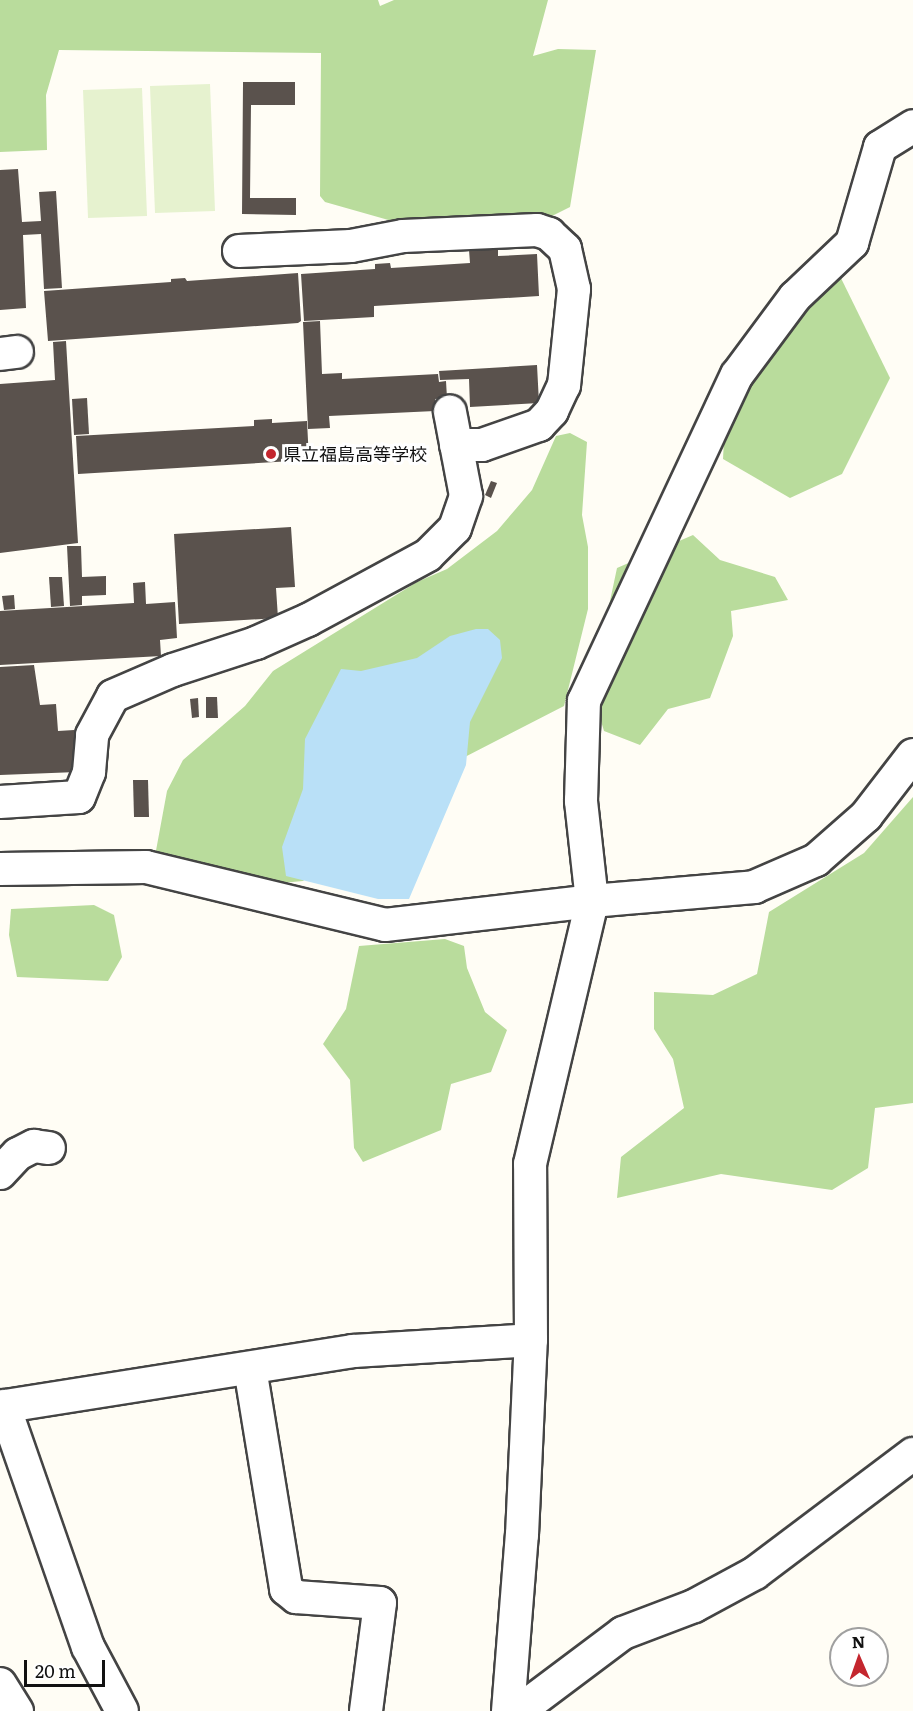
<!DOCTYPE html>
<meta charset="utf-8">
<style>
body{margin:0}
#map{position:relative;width:913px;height:1711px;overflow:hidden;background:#fffdf5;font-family:Literata,"Noto Sans JP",serif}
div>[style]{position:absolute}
.forest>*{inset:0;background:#b9dc9c}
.pitch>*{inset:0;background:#e6f2cf}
.water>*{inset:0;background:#b9e0f7}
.building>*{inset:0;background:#5a524d}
.roads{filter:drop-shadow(2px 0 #444) drop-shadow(-2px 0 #444) drop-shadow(0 2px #444) drop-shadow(0 -2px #444)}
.minor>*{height:32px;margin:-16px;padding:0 16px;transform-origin:16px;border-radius:16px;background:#fff}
.dots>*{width:16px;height:16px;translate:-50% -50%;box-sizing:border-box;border:3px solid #fff;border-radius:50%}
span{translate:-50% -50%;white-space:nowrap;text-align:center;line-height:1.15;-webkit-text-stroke:6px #fff;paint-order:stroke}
.poi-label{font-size:18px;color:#111}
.left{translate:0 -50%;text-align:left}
.north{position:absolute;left:829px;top:1627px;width:60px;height:60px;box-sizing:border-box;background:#fff;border:2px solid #a0a0a0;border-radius:50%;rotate:358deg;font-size:16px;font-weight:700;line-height:24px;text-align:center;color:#111}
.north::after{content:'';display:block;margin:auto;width:21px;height:27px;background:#c4262e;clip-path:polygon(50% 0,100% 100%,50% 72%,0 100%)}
.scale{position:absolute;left:24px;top:1660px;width:81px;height:27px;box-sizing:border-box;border:3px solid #111;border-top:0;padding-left:8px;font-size:18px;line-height:21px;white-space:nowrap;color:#111;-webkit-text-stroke:4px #fff;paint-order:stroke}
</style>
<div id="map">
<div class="forest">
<div style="clip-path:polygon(0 0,378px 0,380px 6px,394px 0,548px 0,533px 56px,558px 49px,596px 50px,570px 207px,546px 219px,399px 223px,325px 202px,320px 196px,321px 53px,59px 50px,46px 95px,47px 150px,0 152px)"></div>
<div style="clip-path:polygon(837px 270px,890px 378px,842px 474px,790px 498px,723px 459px,724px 440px,747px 381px)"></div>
<div style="clip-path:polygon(570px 433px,587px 442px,582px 515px,588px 547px,588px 609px,564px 706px,459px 760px,303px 881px,270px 884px,155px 856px,167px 791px,183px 760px,245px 706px,273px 671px,417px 582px,447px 569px,497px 531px,532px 490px,556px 436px)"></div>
<div style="clip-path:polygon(693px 535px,720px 560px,775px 577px,788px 600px,731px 611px,733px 636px,710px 698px,668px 709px,640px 745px,604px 731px,597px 708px,600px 648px,617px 568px)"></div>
<div style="clip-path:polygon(913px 797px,913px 1103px,875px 1108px,868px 1168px,832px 1190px,721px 1174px,617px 1198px,621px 1157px,684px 1108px,673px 1059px,654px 1029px,654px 992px,713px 995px,757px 974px,769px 912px,864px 853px)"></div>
<div style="clip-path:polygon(94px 905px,114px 915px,122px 957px,108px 981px,17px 977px,9px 935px,11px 909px)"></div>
<div style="clip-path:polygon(445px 939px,464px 946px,467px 968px,485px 1012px,507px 1030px,491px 1072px,451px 1084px,441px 1130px,363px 1162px,354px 1148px,350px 1080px,323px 1044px,346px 1009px,359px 946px)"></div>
</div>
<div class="pitch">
<div style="clip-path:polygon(210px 84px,215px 211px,155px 213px,150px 86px)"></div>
<div style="clip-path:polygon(142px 88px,147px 216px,88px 218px,83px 90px)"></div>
</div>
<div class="water">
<div style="clip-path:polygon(476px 629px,488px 629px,500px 640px,502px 658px,470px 722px,466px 765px,409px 899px,378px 899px,286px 876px,282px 847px,303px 789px,305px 739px,341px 669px,361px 671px,417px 658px,450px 636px)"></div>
</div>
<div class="building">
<div style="clip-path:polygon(243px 82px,295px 82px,295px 105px,251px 105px,250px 198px,296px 198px,296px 215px,242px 214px)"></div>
<div style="clip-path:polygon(18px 169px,22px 222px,41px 221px,39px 192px,56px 191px,62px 288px,44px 289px,41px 234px,23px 235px,26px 308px,0 310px,0 170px)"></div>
<div style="clip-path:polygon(498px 248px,498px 256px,537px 254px,539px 296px,374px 306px,374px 317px,304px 321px,301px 274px,375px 269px,375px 264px,390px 263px,391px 268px,470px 263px,469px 250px)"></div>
<div style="clip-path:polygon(298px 273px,301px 321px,298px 323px,48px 341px,44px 291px,171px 282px,171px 279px,185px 278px,187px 281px)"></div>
<div style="clip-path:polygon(320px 321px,322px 374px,342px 373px,342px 379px,438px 374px,439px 382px,446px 381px,447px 398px,435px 399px,435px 411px,329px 416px,330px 428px,308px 429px,303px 322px)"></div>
<div style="clip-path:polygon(66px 341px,78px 543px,0 553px,0 384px,55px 380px,53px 342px)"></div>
<div style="clip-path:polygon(537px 365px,539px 403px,470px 407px,469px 379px,440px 380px,439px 371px)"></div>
<div style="clip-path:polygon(87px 398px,89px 434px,74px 435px,72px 399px)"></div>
<div style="clip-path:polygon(272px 419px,272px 423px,307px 421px,309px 460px,78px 474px,76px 436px,254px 426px,254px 420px)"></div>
<div style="clip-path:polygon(491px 481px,497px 483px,491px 498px,485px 495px)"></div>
<div style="clip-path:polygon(291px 527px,295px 587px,276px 588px,278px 618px,179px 624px,174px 534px)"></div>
<div style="clip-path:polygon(67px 546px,81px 546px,82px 577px,106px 576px,106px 595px,82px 596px,82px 605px,70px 606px)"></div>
<div style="clip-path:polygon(49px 577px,62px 577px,64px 606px,51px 607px)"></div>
<div style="clip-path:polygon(145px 582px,146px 604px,175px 602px,177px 638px,160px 640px,161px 656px,0 665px,0 611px,134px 603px,133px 583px)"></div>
<div style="clip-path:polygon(14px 595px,15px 609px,4px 610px,2px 596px)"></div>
<div style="clip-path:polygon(34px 665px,40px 705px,56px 704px,58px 731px,74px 730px,77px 772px,0 775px,0 667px)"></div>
<div style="clip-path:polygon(206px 697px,217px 697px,218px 718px,206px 718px)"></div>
<div style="clip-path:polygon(198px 698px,199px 717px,192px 718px,190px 699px)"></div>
<div style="clip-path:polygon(133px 780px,148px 780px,149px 817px,134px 817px)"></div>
</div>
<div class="roads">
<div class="minor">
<div style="left:239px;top:251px;width:112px;rotate:-2.6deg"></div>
<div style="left:351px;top:246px;width:53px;rotate:-10.9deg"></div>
<div style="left:403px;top:236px;width:134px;rotate:-2.6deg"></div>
<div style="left:537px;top:230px;width:13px;rotate:18deg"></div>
<div style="left:549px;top:234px;width:22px;rotate:43deg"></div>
<div style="left:565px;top:249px;width:41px;rotate:77.3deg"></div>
<div style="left:574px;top:289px;width:97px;rotate:95.9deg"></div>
<div style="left:564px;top:385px;width:29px;rotate:115deg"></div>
<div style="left:552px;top:411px;width:19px;rotate:133deg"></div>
<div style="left:539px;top:425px;width:60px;rotate:160.7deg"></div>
<div style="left:482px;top:445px;width:26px;rotate:180deg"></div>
<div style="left:0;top:354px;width:17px;rotate:-7deg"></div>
<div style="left:0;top:802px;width:79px;rotate:-3.6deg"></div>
<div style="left:79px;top:797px;width:27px;rotate:-68deg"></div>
<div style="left:89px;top:772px;width:37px;rotate:-85deg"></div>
<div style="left:92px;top:735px;width:44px;rotate:-61.7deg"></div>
<div style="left:113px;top:696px;width:65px;rotate:-23.4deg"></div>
<div style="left:173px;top:670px;width:87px;rotate:-18deg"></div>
<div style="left:256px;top:643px;width:57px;rotate:-23.9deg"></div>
<div style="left:308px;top:620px;width:136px;rotate:-28.4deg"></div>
<div style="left:428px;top:555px;width:38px;rotate:-45deg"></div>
<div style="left:455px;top:528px;width:34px;rotate:-71deg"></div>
<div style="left:466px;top:496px;width:86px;rotate:-100.8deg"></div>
<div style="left:0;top:869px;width:146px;rotate:-0.8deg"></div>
<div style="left:146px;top:867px;width:246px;rotate:13.6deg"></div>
<div style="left:385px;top:925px;width:208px;rotate:-6.6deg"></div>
<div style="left:592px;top:901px;width:163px;rotate:-4.9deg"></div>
<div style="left:754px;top:887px;width:68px;rotate:-23.5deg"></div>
<div style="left:816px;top:860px;width:67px;rotate:-41.3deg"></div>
<div style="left:866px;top:816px;width:77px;rotate:-52.4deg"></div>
<div style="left:0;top:1173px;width:26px;rotate:-47deg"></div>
<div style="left:18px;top:1154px;width:18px;rotate:-27deg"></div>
<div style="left:34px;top:1146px;width:15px;rotate:8deg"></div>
<div style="left:250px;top:1368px;width:224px;rotate:80.7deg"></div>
<div style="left:286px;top:1589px;width:13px;rotate:39deg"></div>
<div style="left:296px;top:1597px;width:84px;rotate:4.1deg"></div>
<div style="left:380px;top:1603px;width:109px;rotate:97.4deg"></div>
<div style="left:4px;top:1406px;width:255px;rotate:70.8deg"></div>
<div style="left:88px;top:1647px;width:72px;rotate:62deg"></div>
<div style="left:0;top:1407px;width:357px;rotate:-9deg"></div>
<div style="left:353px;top:1351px;width:178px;rotate:-3.5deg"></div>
<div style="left:0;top:1684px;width:32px;rotate:58deg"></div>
<div style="left:508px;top:1711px;width:177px;rotate:-85.5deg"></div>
<div style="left:522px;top:1535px;width:195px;rotate:-87.4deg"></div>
<div style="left:531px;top:1340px;width:176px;rotate:-90.3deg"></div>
<div style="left:530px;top:1164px;width:270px;rotate:-76.7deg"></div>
<div style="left:592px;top:901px;width:101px;rotate:-96.3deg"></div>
<div style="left:581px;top:801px;width:100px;rotate:-88.3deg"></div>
<div style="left:584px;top:701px;width:360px;rotate:-64.9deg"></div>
<div style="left:737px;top:375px;width:97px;rotate:-53.4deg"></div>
<div style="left:795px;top:297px;width:79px;rotate:-43.5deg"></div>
<div style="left:852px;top:243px;width:100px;rotate:-73.7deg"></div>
<div style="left:880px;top:147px;width:39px;rotate:-32deg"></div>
<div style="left:519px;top:1711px;width:130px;rotate:-36.9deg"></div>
<div style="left:623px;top:1633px;width:76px;rotate:-20.8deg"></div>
<div style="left:694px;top:1606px;width:69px;rotate:-28.4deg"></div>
<div style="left:755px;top:1573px;width:198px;rotate:-37deg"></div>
</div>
</div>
<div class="dots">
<div style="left:271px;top:454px;background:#c4262e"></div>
</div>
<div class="poi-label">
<span class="left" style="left:283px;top:454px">県立福島高等学校</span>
</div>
<div class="north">N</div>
<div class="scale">20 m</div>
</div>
